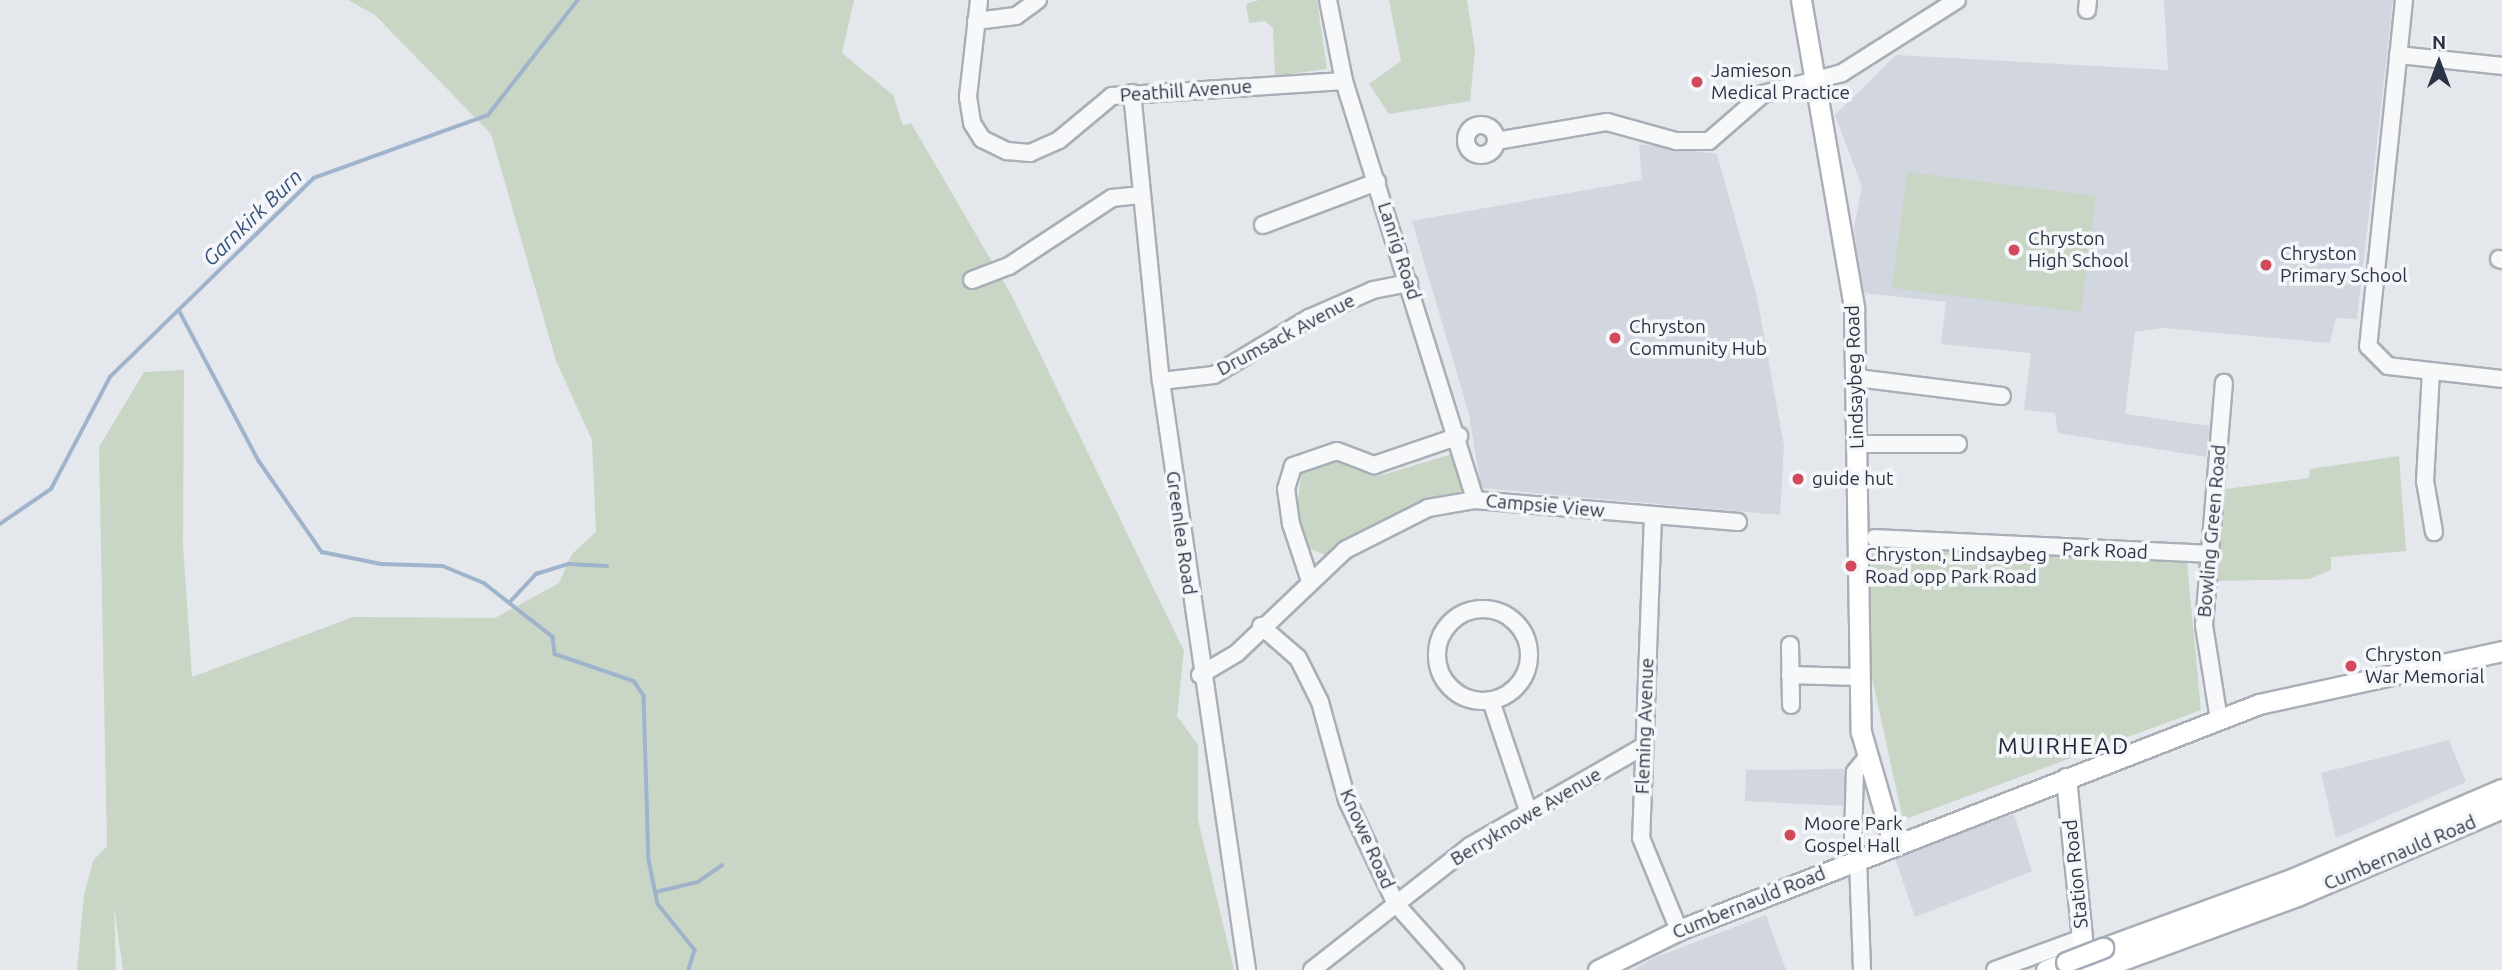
<!DOCTYPE html>
<style>
body{margin:0}
#map{position:relative;width:2502px;height:970px;overflow:hidden;background:#e4e7ec;font-family:Ubuntu,sans-serif}
div>[style]{position:absolute}
.built>*{inset:0;background:#d2d6de}
.green>*{inset:0;background:#c9d6c5}
.stream>*{height:3.5px;margin:-1.75px;padding:0 1.75px;transform-origin:1.75px;border-radius:1.75px;background:#9fb4cc}
.roads{filter:drop-shadow(2px 0 #a9aeb7) drop-shadow(-2px 0 #a9aeb7) drop-shadow(0 2px #a9aeb7) drop-shadow(0 -2px #a9aeb7)}
.minor>*{height:16px;margin:-8px;padding:0 8px;transform-origin:8px;border-radius:8px;background:#f7f8fa}
.minor>.ring{margin:-8px;padding:0;box-sizing:content-box;background:none;border:16px solid #f7f8fa;border-radius:50%}
.major>*{height:19px;margin:-9.5px;padding:0 9.5px;transform-origin:9.5px;border-radius:9.5px;background:#fff}
.bridges{filter:drop-shadow(2px 0 #a3abb8) drop-shadow(-2px 0 #a3abb8) drop-shadow(0 2px #a3abb8) drop-shadow(0 -2px #a3abb8)}
.major-bridge>*{height:19px;margin:-9.5px;padding:0 9.5px;transform-origin:9.5px;border-radius:9.5px;background:#fff}
.dots>*{width:19px;height:19px;translate:-50% -50%;box-sizing:border-box;border:4px solid #f4f6f9;border-radius:50%}
span{translate:-50% -50%;white-space:nowrap;text-align:center;line-height:1.15;-webkit-text-stroke:7px #f4f6f9;paint-order:stroke}
.poi-label{font-size:19px;color:#2b3445}
.left{translate:0 -50%;text-align:left}
.street-label{font-size:19px;color:#2b3445}
.water-label{font-size:21px;color:#34527a;font-style:italic}
.quarter-label{font-size:23px;color:#1d2536;letter-spacing:2px}
.north{position:absolute;left:2404px;top:28px;width:70px;height:70px;-webkit-text-stroke:5px #f4f6f9;paint-order:stroke;rotate:0deg;font-size:19px;font-weight:700;line-height:28px;text-align:center;color:#2b3445}
.north::after{content:'';display:block;margin:auto;width:24px;height:32px;background:#2b3445;clip-path:polygon(50% 0,100% 100%,50% 72%,0 100%)}
</style>
<div id="map">
<div class="built">
<div style="clip-path:polygon(2164px 0,2393px 0,2357px 319px,2336px 318px,2330px 343px,2163px 328px,2135px 332px,2125px 414px,2210px 426px,2206px 457px,2058px 433px,2055px 413px,2024px 410px,2031px 353px,1941px 344px,1946px 302px,1863px 293px,1854px 228px,1862px 187px,1835px 115px,1896px 55px,2168px 70px)"></div>
<div style="clip-path:polygon(1639px 144px,1717px 154px,1757px 297px,1784px 446px,1780px 515px,1481px 488px,1469px 414px,1412px 221px,1642px 180px)"></div>
<div style="clip-path:polygon(2449px 740px,2466px 782px,2336px 838px,2321px 773px)"></div>
<div style="clip-path:polygon(1846px 769px,1845px 806px,1745px 801px,1746px 770px)"></div>
<div style="clip-path:polygon(2014px 814px,2032px 871px,1915px 917px,1894px 855px)"></div>
<div style="clip-path:polygon(1766px 915px,1786px 970px,1633px 970px,1654px 958px)"></div>
</div>
<div class="green">
<div style="clip-path:polygon(348px 0,854px 0,842px 53px,893px 95px,903px 126px,911px 123px,1012px 296px,1184px 651px,1177px 716px,1198px 745px,1198px 820px,1234px 970px,123px 970px,114px 907px,116px 970px,77px 970px,84px 895px,93px 861px,107px 846px,99px 447px,144px 372px,184px 370px,183px 545px,192px 677px,353px 617px,495px 618px,559px 583px,572px 554px,596px 532px,592px 440px,556px 361px,491px 134px,375px 15px)"></div>
<div style="clip-path:polygon(1259px 0,1317px 0,1327px 69px,1275px 76px,1273px 28px,1265px 21px,1249px 23px,1246px 4px)"></div>
<div style="clip-path:polygon(1389px 0,1467px 0,1475px 50px,1470px 101px,1389px 114px,1369px 84px,1401px 61px)"></div>
<div style="clip-path:polygon(1907px 172px,2096px 196px,2081px 312px,1892px 288px)"></div>
<div style="clip-path:polygon(1452px 454px,1462px 475px,1461px 492px,1328px 556px,1305px 547px,1296px 515px,1302px 470px,1333px 461px,1379px 476px)"></div>
<div style="clip-path:polygon(2399px 456px,2406px 551px,2331px 557px,2331px 570px,2309px 579px,2215px 581px,2219px 490px,2309px 478px,2310px 469px)"></div>
<div style="clip-path:polygon(1868px 548px,2187px 563px,2201px 710px,1903px 820px,1871px 673px)"></div>
</div>
<div class="stream">
<div style="left:179px;top:310px;width:171px;rotate:62.1deg"></div>
<div style="left:259px;top:461px;width:111px;rotate:55.3deg"></div>
<div style="left:322px;top:552px;width:60px;rotate:11.5deg"></div>
<div style="left:381px;top:564px;width:62px;rotate:1.8deg"></div>
<div style="left:443px;top:566px;width:44px;rotate:22.5deg"></div>
<div style="left:484px;top:583px;width:88px;rotate:38deg"></div>
<div style="left:553px;top:637px;width:17px;rotate:83deg"></div>
<div style="left:555px;top:654px;width:83px;rotate:18.9deg"></div>
<div style="left:634px;top:681px;width:18px;rotate:56deg"></div>
<div style="left:644px;top:696px;width:164px;rotate:88.3deg"></div>
<div style="left:649px;top:860px;width:45px;rotate:78.4deg"></div>
<div style="left:658px;top:904px;width:59px;rotate:51.2deg"></div>
<div style="left:695px;top:950px;width:21px;rotate:107deg"></div>
<div style="left:0;top:524px;width:62px;rotate:-34.5deg"></div>
<div style="left:51px;top:489px;width:127px;rotate:-62.2deg"></div>
<div style="left:110px;top:377px;width:285px;rotate:-44.3deg"></div>
<div style="left:314px;top:178px;width:185px;rotate:-19.9deg"></div>
<div style="left:488px;top:115px;width:146px;rotate:-52deg"></div>
<div style="left:509px;top:603px;width:40px;rotate:-47deg"></div>
<div style="left:536px;top:574px;width:34px;rotate:-17deg"></div>
<div style="left:568px;top:564px;width:39px;rotate:3deg"></div>
<div style="left:656px;top:892px;width:43px;rotate:-13.4deg"></div>
<div style="left:698px;top:882px;width:29px;rotate:-35deg"></div>
</div>
<div class="roads">
<div class="minor">
<div style="left:979px;top:0;width:98px;rotate:96.5deg"></div>
<div style="left:968px;top:97px;width:26px;rotate:81deg"></div>
<div style="left:972px;top:123px;width:19px;rotate:58deg"></div>
<div style="left:982px;top:139px;width:28px;rotate:26deg"></div>
<div style="left:1007px;top:151px;width:23px;rotate:5deg"></div>
<div style="left:1030px;top:153px;width:32px;rotate:-24deg"></div>
<div style="left:1059px;top:140px;width:69px;rotate:-39.7deg"></div>
<div style="left:1112px;top:96px;width:232px;rotate:-3.7deg"></div>
<div style="left:1328px;top:0;width:83px;rotate:78.8deg"></div>
<div style="left:1344px;top:81px;width:439px;rotate:72.6deg"></div>
<div style="left:2404px;top:0;width:348px;rotate:95.9deg"></div>
<div style="left:2368px;top:346px;width:28px;rotate:45deg"></div>
<div style="left:2388px;top:366px;width:115px;rotate:6.5deg"></div>
<div style="left:2087px;top:10px;width:10px;rotate:-84deg"></div>
<div style="left:976px;top:21px;width:40px;rotate:-7.1deg"></div>
<div style="left:1016px;top:16px;width:27px;rotate:-36deg"></div>
<div style="left:2398px;top:55px;width:105px;rotate:6deg"></div>
<div style="left:1132px;top:93px;width:289px;rotate:84.3deg"></div>
<div style="left:1161px;top:381px;width:595px;rotate:81.69deg"></div>
<div class="ring" style="left:1466px;top:125px;width:14px;height:14px"></div>
<div style="left:1496px;top:141px;width:113px;rotate:-9.7deg"></div>
<div style="left:1607px;top:122px;width:72px;rotate:15.4deg"></div>
<div style="left:1676px;top:141px;width:33px"></div>
<div style="left:1709px;top:141px;width:72px;rotate:-41deg"></div>
<div style="left:1763px;top:94px;width:82px;rotate:-14.9deg"></div>
<div style="left:1842px;top:73px;width:136px;rotate:-32.4deg"></div>
<div style="left:1263px;top:225px;width:122px;rotate:-20.7deg"></div>
<div style="left:2499px;top:259px;width:3px;rotate:18deg"></div>
<div style="left:972px;top:280px;width:40px;rotate:-21deg"></div>
<div style="left:1009px;top:266px;width:123px;rotate:-33.4deg"></div>
<div style="left:1112px;top:198px;width:30px;rotate:-6deg"></div>
<div style="left:2431px;top:371px;width:110px;rotate:93.1deg"></div>
<div style="left:2425px;top:481px;width:52px;rotate:80deg"></div>
<div style="left:1857px;top:378px;width:146px;rotate:7.1deg"></div>
<div style="left:1161px;top:381px;width:53px;rotate:-6.5deg"></div>
<div style="left:1214px;top:375px;width:111px;rotate:-31deg"></div>
<div style="left:1309px;top:318px;width:70px;rotate:-23.6deg"></div>
<div style="left:1373px;top:290px;width:37px;rotate:-11deg"></div>
<div style="left:1857px;top:444px;width:101px"></div>
<div style="left:1653px;top:515px;width:323px;rotate:92.1deg"></div>
<div style="left:1641px;top:838px;width:100px;rotate:67.6deg"></div>
<div style="left:1875px;top:538px;width:335px;rotate:2.7deg"></div>
<div style="left:1310px;top:581px;width:60px;rotate:-108.4deg"></div>
<div style="left:1291px;top:524px;width:35px;rotate:-98deg"></div>
<div style="left:1286px;top:489px;width:24px;rotate:-73deg"></div>
<div style="left:1293px;top:466px;width:46px;rotate:-18.8deg"></div>
<div style="left:1337px;top:451px;width:40px;rotate:21deg"></div>
<div style="left:1374px;top:465px;width:90px;rotate:-18.8deg"></div>
<div class="ring" style="left:1437px;top:609px;width:76px;height:76px"></div>
<div style="left:1261px;top:626px;width:49px;rotate:40.9deg"></div>
<div style="left:1298px;top:658px;width:49px;rotate:63.4deg"></div>
<div style="left:1320px;top:702px;width:102px;rotate:74.6deg"></div>
<div style="left:1347px;top:800px;width:115px;rotate:64.8deg"></div>
<div style="left:1396px;top:904px;width:89px;rotate:48.2deg"></div>
<div style="left:1790px;top:645px;width:60px;rotate:89deg"></div>
<div style="left:1200px;top:675px;width:43px;rotate:-30.7deg"></div>
<div style="left:1237px;top:653px;width:149px;rotate:-43.6deg"></div>
<div style="left:1345px;top:550px;width:93px;rotate:-26.8deg"></div>
<div style="left:1428px;top:508px;width:48px;rotate:-9.7deg"></div>
<div style="left:1475px;top:500px;width:264px;rotate:4.8deg"></div>
<div style="left:1790px;top:675px;width:67px;rotate:1.7deg"></div>
<div style="left:1491px;top:701px;width:118px;rotate:71.3deg"></div>
<div style="left:2219px;top:720px;width:96px;rotate:-99deg"></div>
<div style="left:2204px;top:625px;width:243px;rotate:-85.3deg"></div>
<div style="left:1853px;top:838px;width:66px;rotate:-88.3deg"></div>
<div style="left:1855px;top:772px;width:19px;rotate:-51deg"></div>
<div style="left:1858px;top:860px;width:110px;rotate:87.9deg"></div>
<div style="left:1312px;top:970px;width:201px;rotate:-38.1deg"></div>
<div style="left:1470px;top:846px;width:201px;rotate:-29.9deg"></div>
<div style="left:1995px;top:970px;width:93px;rotate:-20.2deg"></div>
</div>
<div class="major">
<div style="left:1801px;top:0;width:313px;rotate:80.2deg"></div>
<div style="left:1854px;top:308px;width:424px;rotate:89.1deg"></div>
<div style="left:1861px;top:732px;width:119px;rotate:73.9deg"></div>
<div style="left:2066px;top:778px;width:193px;rotate:84.3deg"></div>
<div style="left:2103px;top:948px;width:203px;rotate:-20.1deg"></div>
<div style="left:2294px;top:878px;width:226px;rotate:-23.2deg"></div>
<div style="left:1598px;top:970px;width:90px;rotate:-26.3deg"></div>
<div style="left:1679px;top:930px;width:622px;rotate:-21.29deg"></div>
<div style="left:2259px;top:704px;width:249px;rotate:-12.3deg"></div>
<div style="left:2046px;top:970px;width:22px;rotate:-22deg"></div>
<div style="left:2095px;top:970px;width:215px;rotate:-20.1deg"></div>
<div style="left:2297px;top:896px;width:223px;rotate:-23.2deg"></div>
</div>
</div>
<div class="bridges">
<div class="major-bridge">
<div style="left:2066px;top:962px;width:40px;rotate:-21deg"></div>
</div>
</div>
<div class="dots">
<div style="left:1697px;top:82px;background:#d1495b"></div>
<div style="left:2014px;top:250px;background:#d1495b"></div>
<div style="left:2266px;top:265px;background:#d1495b"></div>
<div style="left:1615px;top:338px;background:#d1495b"></div>
<div style="left:1798px;top:479px;background:#d1495b"></div>
<div style="left:1851px;top:566px;background:#d1495b"></div>
<div style="left:2351px;top:666px;background:#d1495b"></div>
<div style="left:1790px;top:835px;background:#d1495b"></div>
</div>
<div class="poi-label">
<span class="left" style="left:1711px;top:82px">Jamieson<br>Medical Practice</span>
<span class="left" style="left:2028px;top:250px">Chryston<br>High School</span>
<span class="left" style="left:2280px;top:265px">Chryston<br>Primary School</span>
<span class="left" style="left:1629px;top:338px">Chryston<br>Community Hub</span>
<span class="left" style="left:1812px;top:479px">guide hut</span>
<span class="left" style="left:1865px;top:566px">Chryston, Lindsaybeg<br>Road opp Park Road</span>
<span class="left" style="left:2365px;top:666px">Chryston<br>War Memorial</span>
<span class="left" style="left:1804px;top:835px">Moore Park<br>Gospel Hall</span>
</div>
<div class="street-label">
<span style="left:1186px;top:91px;rotate:-4deg">Peathill Avenue</span>
<span style="left:1399px;top:251px;rotate:72deg">Lanrig Road</span>
<span style="left:1286px;top:335px;rotate:-28deg">Drumsack Avenue</span>
<span style="left:1855px;top:377px;rotate:-92deg">Lindsaybeg Road</span>
<span style="left:1545px;top:506px;rotate:5deg">Campsie View</span>
<span style="left:2212px;top:531px;rotate:-85deg">Bowling Green Road</span>
<span style="left:1181px;top:533px;rotate:82deg">Greenlea Road</span>
<span style="left:2105px;top:551px;rotate:2deg">Park Road</span>
<span style="left:1645px;top:726px;rotate:-88deg">Fleming Avenue</span>
<span style="left:1526px;top:817px;rotate:-31deg">Berryknowe Avenue</span>
<span style="left:1367px;top:839px;rotate:66deg">Knowe Road</span>
<span style="left:2400px;top:853px;rotate:-23deg">Cumbernauld Road</span>
<span style="left:2076px;top:874px;rotate:-96deg">Station Road</span>
<span style="left:1749px;top:903px;rotate:-22deg">Cumbernauld Road</span>
</div>
<div class="water-label">
<span style="left:252px;top:217px;rotate:-44deg">Garnkirk Burn</span>
</div>
<div class="quarter-label">
<span style="left:2064px;top:746px">MUIRHEAD</span>
</div>
<div class="north">N</div>
</div>
